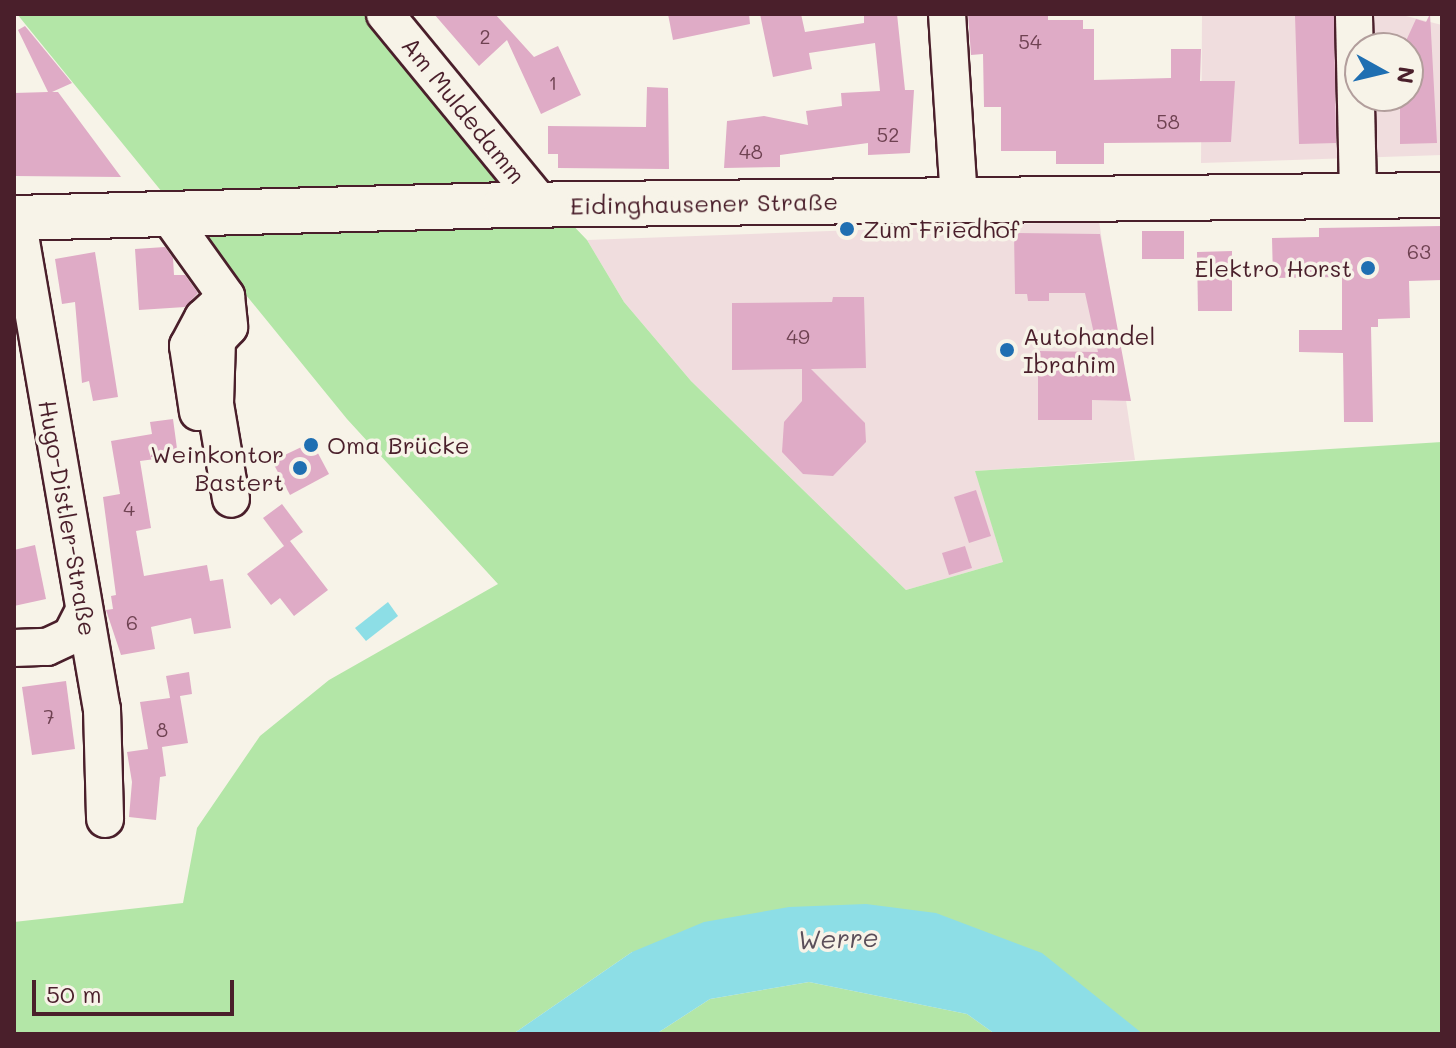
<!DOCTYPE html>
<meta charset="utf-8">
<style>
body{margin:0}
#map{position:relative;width:1456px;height:1048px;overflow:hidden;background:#f7f3e8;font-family:Mali,sans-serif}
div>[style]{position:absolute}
.built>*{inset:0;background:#f0ddde}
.green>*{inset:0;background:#b3e6a7}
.water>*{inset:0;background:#8ddee6}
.building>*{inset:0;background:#dfabc6}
.roads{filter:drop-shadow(2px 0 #4a1f2b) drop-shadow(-2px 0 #4a1f2b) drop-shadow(0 2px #4a1f2b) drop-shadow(0 -2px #4a1f2b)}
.minor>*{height:36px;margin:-18px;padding:0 18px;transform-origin:18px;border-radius:18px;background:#f7f3e8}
.major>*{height:44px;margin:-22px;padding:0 22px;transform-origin:22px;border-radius:22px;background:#f7f3e8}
.dots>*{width:22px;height:22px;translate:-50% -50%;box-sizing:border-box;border:4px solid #f7f3e8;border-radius:50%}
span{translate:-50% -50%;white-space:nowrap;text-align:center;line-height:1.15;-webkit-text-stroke:7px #f7f3e8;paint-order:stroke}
.number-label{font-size:20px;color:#6f4252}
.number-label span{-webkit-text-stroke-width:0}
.street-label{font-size:24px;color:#4a1f2b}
.poi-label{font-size:24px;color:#4a1f2b}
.left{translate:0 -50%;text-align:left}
.right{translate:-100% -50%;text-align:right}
.water-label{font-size:26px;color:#5b4f5a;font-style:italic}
.frame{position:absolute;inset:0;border:16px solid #4a1f2b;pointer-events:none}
.north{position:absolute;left:1344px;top:32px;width:80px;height:80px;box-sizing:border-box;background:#f7f3e8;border:2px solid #b29e9c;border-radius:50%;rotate:98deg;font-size:22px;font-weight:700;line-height:32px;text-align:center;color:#4a1f2b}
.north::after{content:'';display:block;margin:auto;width:28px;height:36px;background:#1f6fb2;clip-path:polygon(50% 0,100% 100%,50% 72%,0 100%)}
.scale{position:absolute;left:32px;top:980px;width:202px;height:36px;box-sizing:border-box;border:4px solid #4a1f2b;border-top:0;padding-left:10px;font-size:24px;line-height:28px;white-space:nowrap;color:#4a1f2b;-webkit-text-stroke:6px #f7f3e8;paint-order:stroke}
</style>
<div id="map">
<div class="built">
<div style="clip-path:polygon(evenodd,1202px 14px,1398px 14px,1442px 25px,1442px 155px,1201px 163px,1202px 14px,1360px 48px,1408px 48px,1408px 96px,1360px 96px,1360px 48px)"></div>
<div style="clip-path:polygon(1099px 221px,1135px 460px,976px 471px,1003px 562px,906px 590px,691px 381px,624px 302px,587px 240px)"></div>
</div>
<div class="green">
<div style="clip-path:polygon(17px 14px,370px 14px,587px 240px,624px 302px,691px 381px,906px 590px,1003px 562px,975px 471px,1442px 442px,1442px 1034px,1142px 1034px,632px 952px,513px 1034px,14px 1034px,14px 922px,183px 903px,197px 828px,260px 736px,329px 680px,498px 584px,347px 419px)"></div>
<div style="clip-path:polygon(809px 982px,967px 1014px,995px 1034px,656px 1034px,710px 999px)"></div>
</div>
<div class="water">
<div style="clip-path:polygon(388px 602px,398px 616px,366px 641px,355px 628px)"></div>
<div style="clip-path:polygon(866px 904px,936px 913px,1042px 953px,1143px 1034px,995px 1034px,967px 1014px,809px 982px,710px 999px,656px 1034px,513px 1034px,632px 952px,704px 922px,789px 907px)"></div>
</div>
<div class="building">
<div style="clip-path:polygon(434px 14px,495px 14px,534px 57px,558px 46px,581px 95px,541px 114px,507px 40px,479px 66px)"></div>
<div style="clip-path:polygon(668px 14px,749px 14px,750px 24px,673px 40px)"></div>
<div style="clip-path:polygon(760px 14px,801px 14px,805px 32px,864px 23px,864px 14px,897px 14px,905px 90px,914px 90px,910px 153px,868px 155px,868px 143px,780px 155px,780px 167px,724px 168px,727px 121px,764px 116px,808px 125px,806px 111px,842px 106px,841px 93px,880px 91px,875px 43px,809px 53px,812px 69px,773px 77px)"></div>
<div style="clip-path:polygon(968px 14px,1048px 14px,1048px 20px,1083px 20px,1083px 29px,1094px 29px,1094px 80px,1171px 78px,1171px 49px,1201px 49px,1200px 81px,1235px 81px,1231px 142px,1104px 143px,1104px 164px,1056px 164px,1056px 151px,1001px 151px,1001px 107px,984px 107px,983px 54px,971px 55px)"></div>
<div style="clip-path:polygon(1334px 14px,1336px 143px,1299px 144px,1295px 15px)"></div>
<div style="clip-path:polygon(1430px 14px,1437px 143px,1400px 144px,1400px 96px,1408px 96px,1408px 67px,1416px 48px,1405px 43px,1416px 19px,1426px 22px)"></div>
<div style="clip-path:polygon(25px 26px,72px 83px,52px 92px,58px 92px,121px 177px,14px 176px,14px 93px,48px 92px,18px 30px)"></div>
<div style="clip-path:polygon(647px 87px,668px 88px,669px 169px,558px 168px,558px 154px,548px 154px,548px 126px,646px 127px)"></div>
<div style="clip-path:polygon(1442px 226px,1442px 280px,1409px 281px,1410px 318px,1378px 319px,1378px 327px,1371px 327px,1373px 422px,1344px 422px,1343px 353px,1299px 352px,1299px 330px,1342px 330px,1342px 277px,1273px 278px,1272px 238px,1319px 237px,1319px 228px)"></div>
<div style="clip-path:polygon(1142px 231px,1184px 231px,1184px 259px,1142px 259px)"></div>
<div style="clip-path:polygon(1014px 233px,1100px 234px,1131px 401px,1092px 400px,1092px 420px,1038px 420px,1038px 351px,1098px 352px,1085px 293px,1049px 293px,1049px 301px,1028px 301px,1027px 294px,1015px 294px)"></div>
<div style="clip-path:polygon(165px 247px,173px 258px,174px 275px,185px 275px,198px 293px,185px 307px,139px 310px,135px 249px)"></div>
<div style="clip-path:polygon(1232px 251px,1232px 311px,1198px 311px,1197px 252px)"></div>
<div style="clip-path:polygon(95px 252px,118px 397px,93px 401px,89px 381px,82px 383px,75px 302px,62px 304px,55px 259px)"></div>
<div style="clip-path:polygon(833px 297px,864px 297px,866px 368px,811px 369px,865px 423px,866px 442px,833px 476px,803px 474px,782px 452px,784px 422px,802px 401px,802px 369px,732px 370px,732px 303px,832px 302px)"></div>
<div style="clip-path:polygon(173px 419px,178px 456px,140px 461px,151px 528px,136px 531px,144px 576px,207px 565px,210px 581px,223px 579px,231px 628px,194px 634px,191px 618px,151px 627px,155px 649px,121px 655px,106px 610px,113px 609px,111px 596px,116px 595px,103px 497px,120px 494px,111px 441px,152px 434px,150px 422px)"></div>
<div style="clip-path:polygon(312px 442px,329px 474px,290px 495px,272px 461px)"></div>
<div style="clip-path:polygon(976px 490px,991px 536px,969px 543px,954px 497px)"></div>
<div style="clip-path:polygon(282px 504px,303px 532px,290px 541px,328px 590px,294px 616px,280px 598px,271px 605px,247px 574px,284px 546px,263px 518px)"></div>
<div style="clip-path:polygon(35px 545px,46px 599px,14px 606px,14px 550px)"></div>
<div style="clip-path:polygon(965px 546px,972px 568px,949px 575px,942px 553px)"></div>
<div style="clip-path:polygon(189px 672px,192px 694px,180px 696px,188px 743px,162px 747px,166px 776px,160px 777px,156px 820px,129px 817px,132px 782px,127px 752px,148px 749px,140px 702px,170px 698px,166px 676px)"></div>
<div style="clip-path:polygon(66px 681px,75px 749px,32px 755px,22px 687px)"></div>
</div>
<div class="roads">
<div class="minor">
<div style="left:385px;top:14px;width:247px;rotate:50.6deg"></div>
<div style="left:947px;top:14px;width:187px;rotate:86.3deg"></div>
<div style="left:1354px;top:16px;width:179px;rotate:88.7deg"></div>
<div style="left:168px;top:215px;width:100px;rotate:54.4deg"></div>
<div style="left:226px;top:296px;width:31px;rotate:84deg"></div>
<div style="left:229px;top:327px;width:18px;rotate:133deg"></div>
<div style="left:217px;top:340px;width:64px;rotate:91.8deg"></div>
<div style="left:215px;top:404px;width:96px;rotate:80.4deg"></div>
<div style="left:17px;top:218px;width:498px;rotate:80.2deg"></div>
<div style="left:102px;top:709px;width:110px;rotate:88.4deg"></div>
<div style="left:198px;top:412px;width:67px;rotate:-98.6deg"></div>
<div style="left:188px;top:346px;width:32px;rotate:-62deg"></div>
<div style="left:203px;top:318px;width:26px;rotate:-43deg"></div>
<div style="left:14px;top:648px;width:33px;rotate:-2deg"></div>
<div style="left:47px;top:647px;width:26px;rotate:-25deg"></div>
<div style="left:71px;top:636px;width:27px;rotate:-63deg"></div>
</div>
<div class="major">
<div style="left:14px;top:218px;width:492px;rotate:-1.5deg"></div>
<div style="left:506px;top:205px;width:936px;rotate:-0.61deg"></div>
</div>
</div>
<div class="dots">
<div style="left:847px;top:229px;background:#1f6fb2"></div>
<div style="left:1368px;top:268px;background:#1f6fb2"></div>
<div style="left:1007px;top:350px;background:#1f6fb2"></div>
<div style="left:311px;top:445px;background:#1f6fb2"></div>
<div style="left:300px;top:468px;background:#1f6fb2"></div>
</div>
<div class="number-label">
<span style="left:485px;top:36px">2</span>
<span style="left:1030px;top:41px">54</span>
<span style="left:553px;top:82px">1</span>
<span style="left:1168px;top:121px">58</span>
<span style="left:888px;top:134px">52</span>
<span style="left:751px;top:151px">48</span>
<span style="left:1419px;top:251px">63</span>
<span style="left:798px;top:336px">49</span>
<span style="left:129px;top:508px">4</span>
<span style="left:132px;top:622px">6</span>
<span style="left:49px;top:716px">7</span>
<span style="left:162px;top:729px">8</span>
</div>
<div class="street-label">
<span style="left:464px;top:110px;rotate:51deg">Am Muldedamm</span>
<span style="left:704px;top:203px;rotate:-1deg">Eidinghausener Straße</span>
<span style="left:68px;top:518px;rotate:80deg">Hugo-Distler-Straße</span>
</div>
<div class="poi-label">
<span class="left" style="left:863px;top:229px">Zum Friedhof</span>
<span class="right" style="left:1352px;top:268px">Elektro Horst</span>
<span class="left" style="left:1023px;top:350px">Autohandel<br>Ibrahim</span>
<span class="left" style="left:327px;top:445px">Oma Brücke</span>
<span class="right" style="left:284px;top:468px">Weinkontor<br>Bastert</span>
</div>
<div class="water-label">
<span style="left:838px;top:939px;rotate:-2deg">Werre</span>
</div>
<div class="frame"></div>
<div class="north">N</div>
<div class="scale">50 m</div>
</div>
